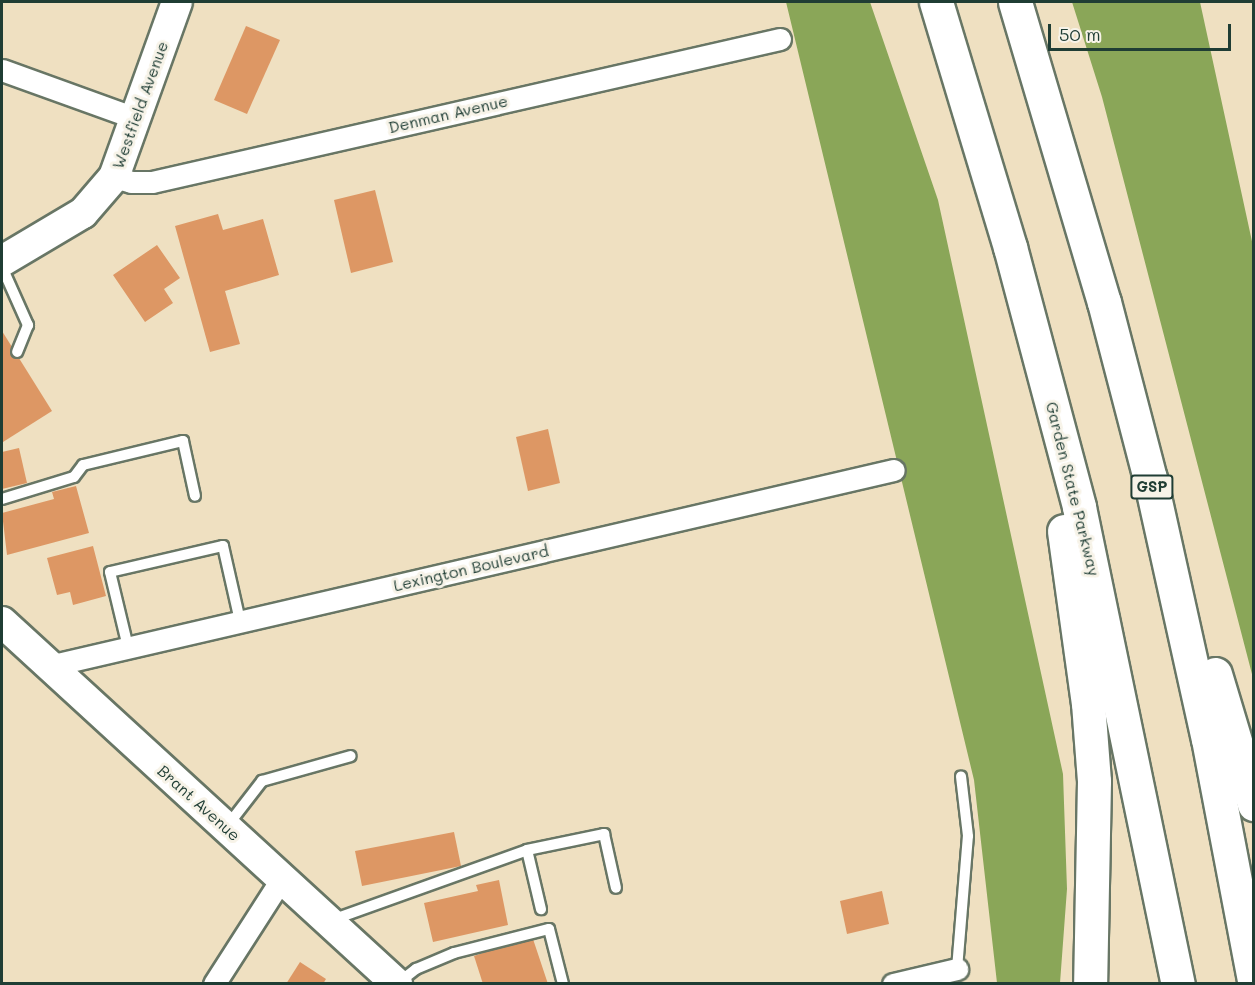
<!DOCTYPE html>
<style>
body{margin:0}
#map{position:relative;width:1255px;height:985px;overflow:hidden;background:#efe0c1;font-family:Mali,sans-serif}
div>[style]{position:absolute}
.forest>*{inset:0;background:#8aa658}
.building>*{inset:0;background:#dd9764}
.roads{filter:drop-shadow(2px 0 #687665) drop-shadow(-2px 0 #687665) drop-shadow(0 2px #687665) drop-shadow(0 -2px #687665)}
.lane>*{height:10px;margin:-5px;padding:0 5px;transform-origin:5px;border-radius:5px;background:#fff}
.street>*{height:21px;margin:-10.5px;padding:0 10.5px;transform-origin:10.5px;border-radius:10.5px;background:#fff}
.secondary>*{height:30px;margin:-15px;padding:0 15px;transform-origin:15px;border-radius:15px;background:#fff}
.highway>*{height:33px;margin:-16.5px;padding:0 16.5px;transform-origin:16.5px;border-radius:16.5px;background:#fff}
span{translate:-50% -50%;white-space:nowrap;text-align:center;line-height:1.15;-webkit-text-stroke:6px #f7f3e8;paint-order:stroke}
.shield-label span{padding:2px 4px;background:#f7f3e8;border:2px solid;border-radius:4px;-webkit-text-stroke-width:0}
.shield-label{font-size:15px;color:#1f3d34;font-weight:700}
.street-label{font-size:16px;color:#1f3d34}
.frame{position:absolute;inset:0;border:3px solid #1f3d34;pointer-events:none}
.scale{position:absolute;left:1048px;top:24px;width:183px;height:27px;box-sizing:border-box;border:3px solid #1f3d34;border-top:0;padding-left:8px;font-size:18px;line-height:21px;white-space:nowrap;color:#1f3d34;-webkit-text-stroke:4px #f7f3e8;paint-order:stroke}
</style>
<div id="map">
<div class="forest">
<div style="clip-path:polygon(786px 2px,870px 2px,938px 200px,1063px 774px,1067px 889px,1060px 983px,997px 983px,974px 780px)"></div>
<div style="clip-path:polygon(1072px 2px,1200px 2px,1253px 246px,1253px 678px,1102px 97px)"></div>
</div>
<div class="building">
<div style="clip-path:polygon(246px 26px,280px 40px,247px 114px,214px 100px)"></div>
<div style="clip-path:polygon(375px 190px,393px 262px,351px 273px,334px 200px)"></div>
<div style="clip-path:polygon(218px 214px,223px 230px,263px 219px,279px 275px,225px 291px,240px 344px,210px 352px,175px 226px)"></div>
<div style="clip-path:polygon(157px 245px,180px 278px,164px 289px,173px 303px,145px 322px,113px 275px)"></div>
<div style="clip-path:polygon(2px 331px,52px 411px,3px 442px,2px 440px)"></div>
<div style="clip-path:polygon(548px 429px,560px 483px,528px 491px,516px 437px)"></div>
<div style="clip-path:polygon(19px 448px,27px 483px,2px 489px,2px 452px)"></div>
<div style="clip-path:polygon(76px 486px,89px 533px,7px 555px,2px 513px,54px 499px,52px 492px)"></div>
<div style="clip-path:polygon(93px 546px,106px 596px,73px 605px,70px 592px,57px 595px,47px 558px)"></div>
<div style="clip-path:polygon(454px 832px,461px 866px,362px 886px,355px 851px)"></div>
<div style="clip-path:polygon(499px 880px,508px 925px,433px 942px,424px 903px,478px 891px,476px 885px)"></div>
<div style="clip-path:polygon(882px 891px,889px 924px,847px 934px,840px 901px)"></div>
<div style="clip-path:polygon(532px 936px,548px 984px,483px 984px,474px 956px)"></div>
<div style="clip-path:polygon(300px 962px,326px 979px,323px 984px,286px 984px)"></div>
</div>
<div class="roads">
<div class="lane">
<div style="left:2px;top:267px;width:64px;rotate:65.9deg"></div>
<div style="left:28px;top:325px;width:29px;rotate:112deg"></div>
<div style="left:2px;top:499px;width:75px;rotate:-17deg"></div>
<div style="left:74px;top:477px;width:15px;rotate:-53deg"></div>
<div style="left:83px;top:465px;width:103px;rotate:-13.5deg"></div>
<div style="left:183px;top:441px;width:56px;rotate:77.7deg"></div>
<div style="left:128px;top:647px;width:77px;rotate:-103.5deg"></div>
<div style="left:110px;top:572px;width:116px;rotate:-13deg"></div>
<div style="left:223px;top:546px;width:77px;rotate:77.2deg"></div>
<div style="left:228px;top:825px;width:56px;rotate:-52.3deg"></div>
<div style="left:262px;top:781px;width:92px;rotate:-15.7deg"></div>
<div style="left:527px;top:850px;width:61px;rotate:76.7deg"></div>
<div style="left:332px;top:920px;width:207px;rotate:-19.7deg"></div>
<div style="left:527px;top:850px;width:79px;rotate:-11.7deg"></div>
<div style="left:604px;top:834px;width:55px;rotate:77.5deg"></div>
<div style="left:957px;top:969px;width:133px;rotate:-85.3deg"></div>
<div style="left:968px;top:836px;width:60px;rotate:-96.7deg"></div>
<div style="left:398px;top:983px;width:23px;rotate:-38deg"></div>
<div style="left:416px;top:969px;width:41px;rotate:-22.8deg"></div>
<div style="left:454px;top:953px;width:98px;rotate:-14.2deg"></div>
<div style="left:549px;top:929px;width:57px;rotate:75.7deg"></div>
</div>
<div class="street">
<div style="left:2px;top:70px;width:141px;rotate:19.8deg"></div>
<div style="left:114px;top:177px;width:18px;rotate:16deg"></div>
<div style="left:131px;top:182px;width:21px"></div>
<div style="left:152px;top:182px;width:644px;rotate:-12.83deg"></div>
<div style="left:49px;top:666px;width:867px;rotate:-13.06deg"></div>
<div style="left:214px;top:984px;width:126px;rotate:-57.3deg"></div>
<div style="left:893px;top:984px;width:66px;rotate:-13.2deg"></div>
</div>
<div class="secondary">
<div style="left:2px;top:261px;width:94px;rotate:-30.7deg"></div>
<div style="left:83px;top:213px;width:48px;rotate:-49.3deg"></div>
<div style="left:114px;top:177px;width:186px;rotate:-70.2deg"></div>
<div style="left:2px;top:622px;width:536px;rotate:42.5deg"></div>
</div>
<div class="highway">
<div style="left:936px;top:2px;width:256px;rotate:73.2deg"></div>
<div style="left:1010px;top:247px;width:269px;rotate:75.1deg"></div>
<div style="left:1079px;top:507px;width:487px;rotate:78.3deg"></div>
<div style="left:1015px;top:2px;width:313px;rotate:73.5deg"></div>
<div style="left:1104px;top:302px;width:182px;rotate:75.4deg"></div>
<div style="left:1150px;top:478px;width:267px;rotate:77.5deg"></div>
<div style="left:1208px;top:739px;width:246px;rotate:79.2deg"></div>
<div style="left:1064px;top:531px;width:174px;rotate:82.1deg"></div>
<div style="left:1088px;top:703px;width:78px;rotate:85.6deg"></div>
<div style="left:1094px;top:781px;width:203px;rotate:91.1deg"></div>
<div style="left:1215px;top:674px;width:136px;rotate:73.3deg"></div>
</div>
</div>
<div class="shield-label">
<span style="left:1152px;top:487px">GSP</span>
</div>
<div class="street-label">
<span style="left:140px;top:105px;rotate:-70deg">Westfield Avenue</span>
<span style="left:448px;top:114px;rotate:-13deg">Denman Avenue</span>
<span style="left:1073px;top:489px;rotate:76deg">Garden State Parkway</span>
<span style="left:471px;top:568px;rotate:-13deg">Lexington Boulevard</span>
<span style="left:199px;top:803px;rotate:42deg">Brant Avenue</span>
</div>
<div class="frame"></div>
<div class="scale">50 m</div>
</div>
